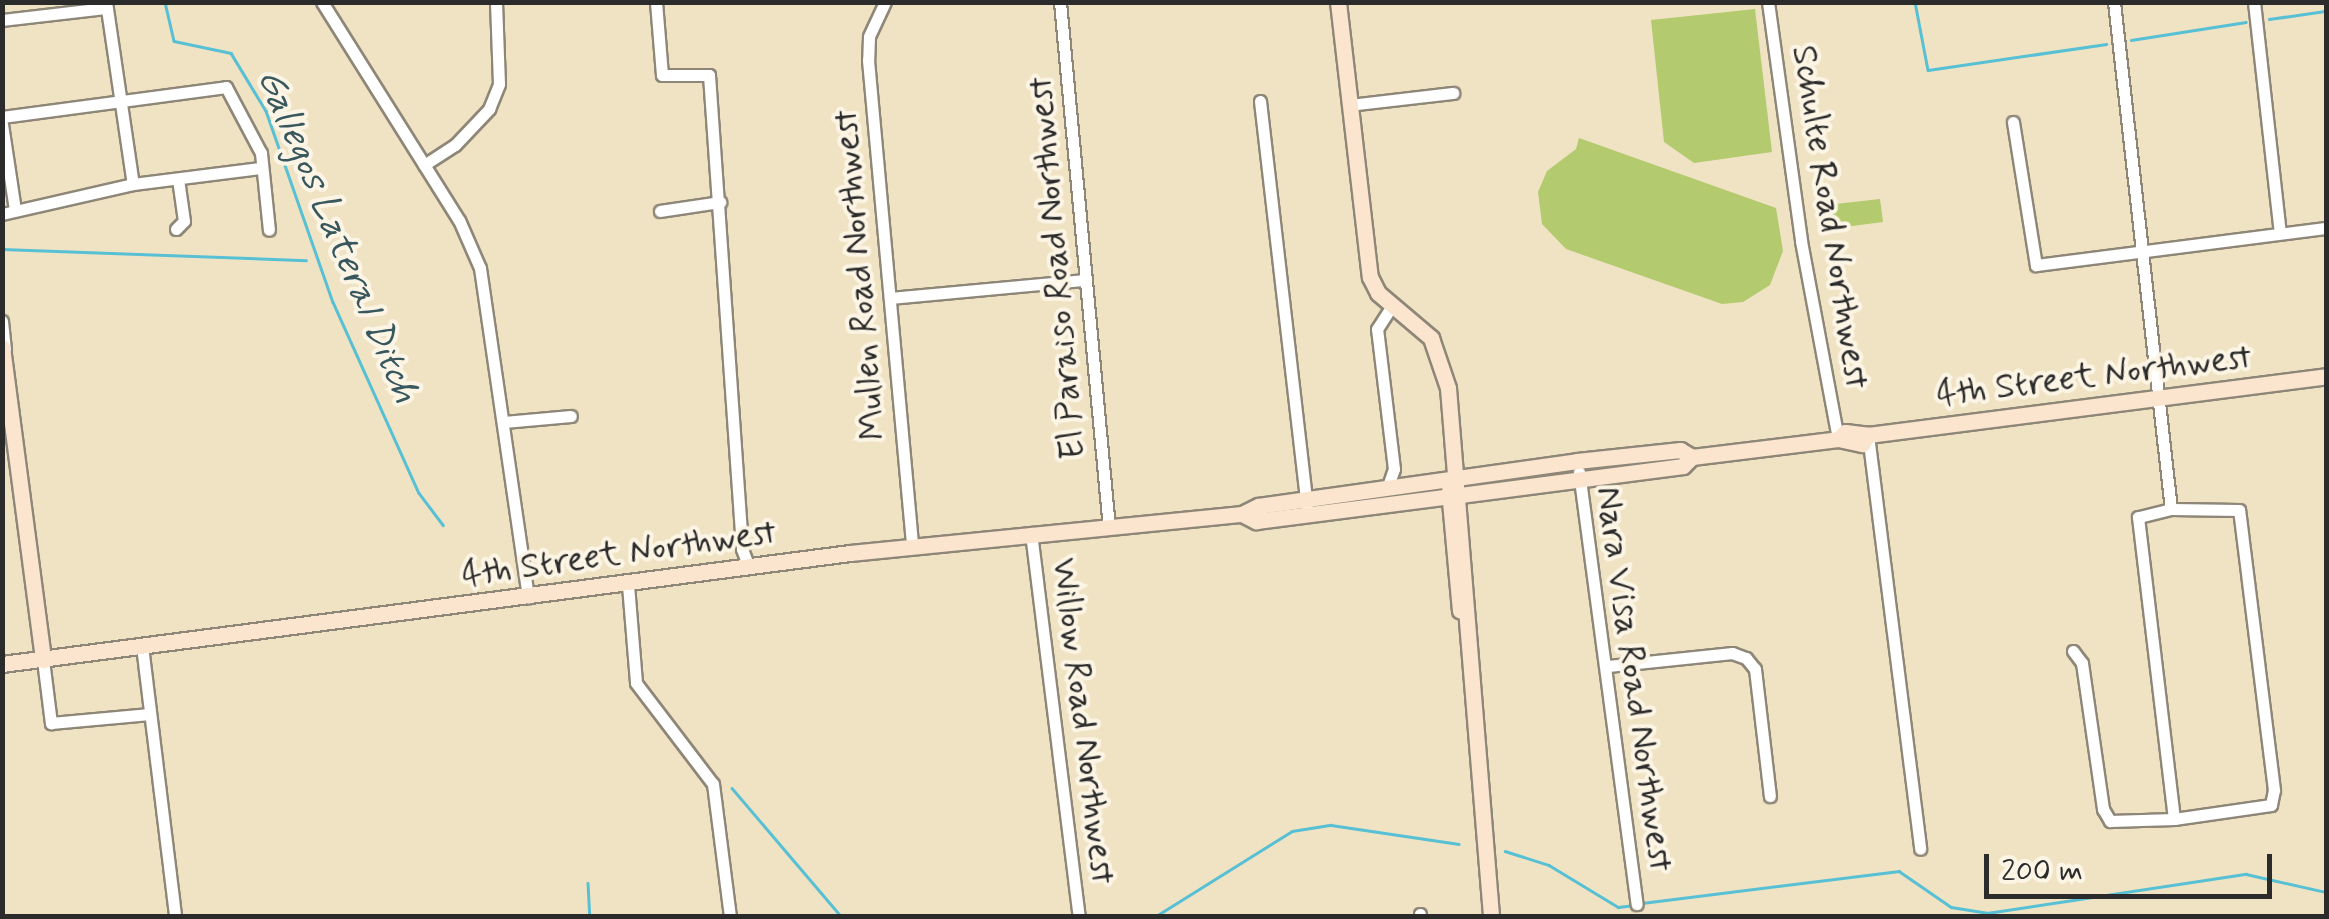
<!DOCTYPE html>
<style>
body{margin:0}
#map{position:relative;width:2329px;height:919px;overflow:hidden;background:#f0e3c4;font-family:Mynerve,sans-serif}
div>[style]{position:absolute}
.green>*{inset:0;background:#b3ca6e}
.stream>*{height:2.5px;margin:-1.25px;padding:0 1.25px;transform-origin:1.25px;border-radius:1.25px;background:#57c0d4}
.roads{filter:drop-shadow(2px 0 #8e8778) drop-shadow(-2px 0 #8e8778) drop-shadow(0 2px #8e8778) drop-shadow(0 -2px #8e8778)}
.street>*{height:11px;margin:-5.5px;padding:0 5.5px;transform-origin:5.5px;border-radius:5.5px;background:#fff}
.secondary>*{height:15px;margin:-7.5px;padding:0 7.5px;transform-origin:7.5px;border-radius:7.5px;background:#fce5cf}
span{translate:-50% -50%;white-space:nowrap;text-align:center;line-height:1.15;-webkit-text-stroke:8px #fcf5e5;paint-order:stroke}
.street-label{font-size:35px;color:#2b2b2b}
.water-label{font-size:38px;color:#38585e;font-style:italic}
.frame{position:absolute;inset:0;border:5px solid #2b2b2b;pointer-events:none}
.scale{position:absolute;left:1984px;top:854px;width:288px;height:45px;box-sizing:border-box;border:5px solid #2b2b2b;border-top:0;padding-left:12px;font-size:30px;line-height:35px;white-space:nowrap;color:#2b2b2b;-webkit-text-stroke:8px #fcf5e5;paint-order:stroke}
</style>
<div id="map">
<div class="green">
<div style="clip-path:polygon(1755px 9px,1772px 152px,1694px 163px,1664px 142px,1651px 20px)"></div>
<div style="clip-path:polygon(1579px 138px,1776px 208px,1783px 251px,1770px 285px,1743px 302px,1722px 304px,1566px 249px,1542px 224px,1538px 192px,1547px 171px,1576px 149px)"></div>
<div style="clip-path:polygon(1880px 199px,1883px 222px,1829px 229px,1826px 205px)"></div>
</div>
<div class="stream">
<div style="left:165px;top:2px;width:40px;rotate:77deg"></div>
<div style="left:174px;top:41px;width:58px;rotate:11.9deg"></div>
<div style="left:231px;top:53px;width:68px;rotate:58.9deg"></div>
<div style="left:266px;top:111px;width:202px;rotate:70.7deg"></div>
<div style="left:333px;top:302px;width:209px;rotate:65.8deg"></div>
<div style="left:419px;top:493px;width:40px;rotate:53deg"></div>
<div style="left:1915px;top:2px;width:69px;rotate:79.2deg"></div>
<div style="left:1928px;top:70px;width:180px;rotate:-8.3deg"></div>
<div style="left:2269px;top:19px;width:58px;rotate:-8deg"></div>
<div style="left:2131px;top:40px;width:116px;rotate:-8.9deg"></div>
<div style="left:2px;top:249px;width:304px;rotate:2.1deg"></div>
<div style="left:732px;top:788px;width:168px;rotate:49.6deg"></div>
<div style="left:1505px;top:851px;width:46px;rotate:17.7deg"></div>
<div style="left:1549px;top:865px;width:81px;rotate:31.3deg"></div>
<div style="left:1618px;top:907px;width:16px;rotate:-7deg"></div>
<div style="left:588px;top:883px;width:33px;rotate:87deg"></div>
<div style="left:1642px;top:903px;width:259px;rotate:-7.1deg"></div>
<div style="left:1899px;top:871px;width:63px;rotate:34.7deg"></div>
<div style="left:1951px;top:907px;width:36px;rotate:9deg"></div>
<div style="left:1987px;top:913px;width:262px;rotate:-8.6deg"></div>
<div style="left:2246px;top:874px;width:82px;rotate:12.7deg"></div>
<div style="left:1156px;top:916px;width:160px;rotate:-32deg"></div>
<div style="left:1292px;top:831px;width:39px;rotate:-9deg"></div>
<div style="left:1331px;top:825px;width:129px;rotate:8.4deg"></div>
</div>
<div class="roads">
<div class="street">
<div style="left:106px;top:2px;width:184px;rotate:81.6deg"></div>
<div style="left:322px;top:2px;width:257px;rotate:57.9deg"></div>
<div style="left:459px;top:220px;width:52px;rotate:66.4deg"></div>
<div style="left:480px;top:268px;width:333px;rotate:81.7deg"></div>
<div style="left:656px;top:2px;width:73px;rotate:85.3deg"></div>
<div style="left:662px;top:75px;width:47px"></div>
<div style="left:709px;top:75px;width:475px;rotate:86deg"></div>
<div style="left:742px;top:549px;width:19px;rotate:69deg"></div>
<div style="left:885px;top:2px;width:38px;rotate:115deg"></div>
<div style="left:869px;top:37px;width:23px;rotate:92deg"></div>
<div style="left:868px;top:60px;width:488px;rotate:84.8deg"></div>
<div style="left:1060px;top:2px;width:528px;rotate:84.68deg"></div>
<div style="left:1768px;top:2px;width:241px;rotate:82.1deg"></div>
<div style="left:1801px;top:241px;width:201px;rotate:79.4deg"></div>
<div style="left:2114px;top:2px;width:510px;rotate:83.59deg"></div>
<div style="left:2254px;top:2px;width:232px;rotate:83.6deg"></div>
<div style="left:2px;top:20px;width:105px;rotate:-6.6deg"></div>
<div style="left:1260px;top:101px;width:407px;rotate:83.4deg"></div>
<div style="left:1349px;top:105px;width:105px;rotate:-6.6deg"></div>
<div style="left:2px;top:117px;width:226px;rotate:-7.6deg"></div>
<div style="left:226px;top:87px;width:75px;rotate:62.1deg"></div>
<div style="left:261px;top:153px;width:77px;rotate:84.1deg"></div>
<div style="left:2013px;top:122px;width:145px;rotate:80.9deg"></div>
<div style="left:2036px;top:265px;width:292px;rotate:-7.3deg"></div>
<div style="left:2px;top:124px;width:87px;rotate:81.4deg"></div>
<div style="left:424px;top:165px;width:37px;rotate:-33deg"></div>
<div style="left:455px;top:145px;width:50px;rotate:-46.6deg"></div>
<div style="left:489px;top:109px;width:27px;rotate:-68deg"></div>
<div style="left:499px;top:84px;width:82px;rotate:-92.1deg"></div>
<div style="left:660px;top:211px;width:61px;rotate:-8.5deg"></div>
<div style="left:2px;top:214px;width:134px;rotate:-12.9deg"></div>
<div style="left:133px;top:184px;width:128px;rotate:-7.2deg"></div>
<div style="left:176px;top:229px;width:11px;rotate:-45deg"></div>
<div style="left:184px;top:221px;width:42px;rotate:-98.1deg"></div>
<div style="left:890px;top:298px;width:196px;rotate:-5.3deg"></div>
<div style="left:2px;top:321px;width:28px;rotate:84deg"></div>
<div style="left:504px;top:422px;width:67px;rotate:-5.1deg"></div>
<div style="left:1868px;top:435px;width:417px;rotate:82.8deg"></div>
<div style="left:1579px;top:472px;width:436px;rotate:82.4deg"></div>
<div style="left:1387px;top:489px;width:21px;rotate:-71deg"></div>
<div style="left:1394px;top:469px;width:141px;rotate:-96.9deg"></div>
<div style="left:1377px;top:329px;width:27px;rotate:-57deg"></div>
<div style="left:1031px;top:533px;width:386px;rotate:82.9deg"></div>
<div style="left:628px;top:585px;width:98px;rotate:85.3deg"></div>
<div style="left:636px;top:683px;width:127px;rotate:52.7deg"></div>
<div style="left:713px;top:784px;width:133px;rotate:82.7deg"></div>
<div style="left:142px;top:646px;width:272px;rotate:83deg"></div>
<div style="left:2073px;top:651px;width:15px;rotate:53deg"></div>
<div style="left:2082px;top:663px;width:148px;rotate:81.8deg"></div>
<div style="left:2103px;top:809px;width:14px;rotate:60deg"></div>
<div style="left:2110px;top:821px;width:64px;rotate:-1.8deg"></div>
<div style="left:2174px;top:819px;width:98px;rotate:-8.2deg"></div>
<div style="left:2271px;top:805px;width:15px;rotate:-79deg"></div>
<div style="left:2274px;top:790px;width:282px;rotate:-97.1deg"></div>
<div style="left:2239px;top:510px;width:68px;rotate:-179.2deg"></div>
<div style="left:2171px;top:509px;width:34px;rotate:166deg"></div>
<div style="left:2138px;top:517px;width:304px;rotate:83.2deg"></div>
<div style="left:43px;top:660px;width:64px;rotate:82.8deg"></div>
<div style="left:51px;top:723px;width:99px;rotate:-5.2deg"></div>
<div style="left:1608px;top:666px;width:125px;rotate:-6deg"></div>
<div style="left:1732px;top:653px;width:15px;rotate:20deg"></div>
<div style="left:1746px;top:658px;width:14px;rotate:51deg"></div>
<div style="left:1755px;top:669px;width:128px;rotate:83.3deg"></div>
<div style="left:1420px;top:914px;width:2px;rotate:90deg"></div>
</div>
<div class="secondary">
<div style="left:1338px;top:2px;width:277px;rotate:83.4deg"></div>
<div style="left:1370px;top:277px;width:18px;rotate:63deg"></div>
<div style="left:1378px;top:293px;width:70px;rotate:40.3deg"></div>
<div style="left:1431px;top:338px;width:53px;rotate:71.2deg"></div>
<div style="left:1448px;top:388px;width:530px;rotate:85.34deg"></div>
<div style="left:2px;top:347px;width:316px;rotate:82.5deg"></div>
<div style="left:1838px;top:439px;width:10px;rotate:-45deg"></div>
<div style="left:1845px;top:432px;width:23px;rotate:7deg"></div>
<div style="left:1868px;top:435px;width:462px;rotate:-7.3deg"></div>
<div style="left:1449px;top:490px;width:121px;rotate:84.8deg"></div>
<div style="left:1242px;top:514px;width:16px;rotate:27deg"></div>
<div style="left:1256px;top:521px;width:206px;rotate:-7.3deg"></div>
<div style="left:1460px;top:495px;width:225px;rotate:-7.4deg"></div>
<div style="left:1683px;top:466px;width:13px;rotate:-45deg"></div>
<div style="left:2px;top:664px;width:855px;rotate:-7.46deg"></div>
<div style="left:850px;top:553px;width:394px;rotate:-5.7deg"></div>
<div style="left:1242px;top:514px;width:18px;rotate:-27deg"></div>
<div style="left:1258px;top:506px;width:322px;rotate:-8deg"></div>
<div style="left:1577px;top:461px;width:104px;rotate:-6.1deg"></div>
<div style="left:1680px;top:450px;width:14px;rotate:30deg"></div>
<div style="left:1692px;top:457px;width:147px;rotate:-7deg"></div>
<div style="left:1838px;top:439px;width:25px;rotate:12deg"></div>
<div style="left:1862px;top:444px;width:11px;rotate:-56deg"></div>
</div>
</div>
<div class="street-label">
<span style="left:1830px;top:217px;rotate:81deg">Schulte Road Northwest</span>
<span style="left:1057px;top:268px;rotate:-95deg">El Paraiso Road Northwest</span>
<span style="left:860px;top:275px;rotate:-95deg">Mullen Road Northwest</span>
<span style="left:2094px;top:376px;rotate:-7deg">4th Street Northwest</span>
<span style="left:619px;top:554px;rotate:-8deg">4th Street Northwest</span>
<span style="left:1634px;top:679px;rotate:82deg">Nara Visa Road Northwest</span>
<span style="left:1083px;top:721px;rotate:83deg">Willow Road Northwest</span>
</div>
<div class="water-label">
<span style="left:337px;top:236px;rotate:67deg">Gallegos Lateral Ditch</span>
</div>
<div class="frame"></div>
<div class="scale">200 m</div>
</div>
